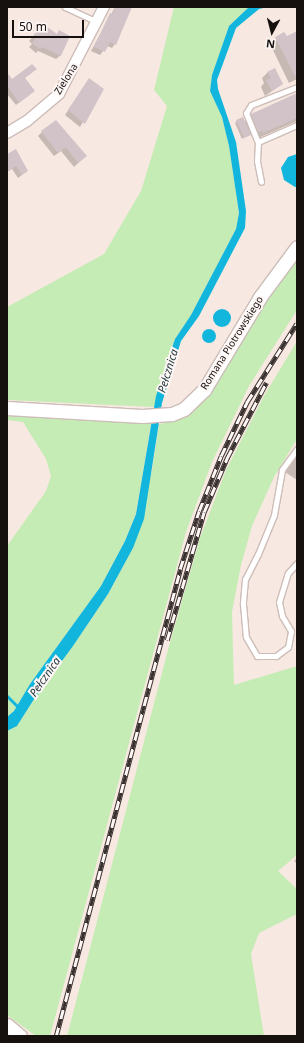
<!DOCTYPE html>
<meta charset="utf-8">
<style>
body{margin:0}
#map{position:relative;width:304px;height:1043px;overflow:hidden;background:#f8e8e2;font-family:"Noto Sans",sans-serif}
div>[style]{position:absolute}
.green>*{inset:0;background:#c5ecb4}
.water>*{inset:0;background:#12b6dc}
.round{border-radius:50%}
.shadow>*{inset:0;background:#0003}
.stream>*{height:3px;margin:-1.5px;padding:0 1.5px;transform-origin:1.5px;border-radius:1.5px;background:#12b6dc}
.building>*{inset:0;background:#d2c3c8}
.roads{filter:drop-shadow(1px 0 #cdbdb8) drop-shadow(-1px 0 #cdbdb8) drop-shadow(0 1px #cdbdb8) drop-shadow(0 -1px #cdbdb8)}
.service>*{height:5px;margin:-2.5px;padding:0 2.5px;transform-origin:2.5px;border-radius:2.5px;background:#fff}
.minor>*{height:10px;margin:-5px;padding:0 5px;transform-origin:5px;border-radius:5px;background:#fff}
.tertiary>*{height:13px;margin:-6.5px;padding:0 6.5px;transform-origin:6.5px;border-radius:6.5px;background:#fff}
.rail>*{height:4.5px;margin-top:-2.25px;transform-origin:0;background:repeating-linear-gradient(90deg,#fef7f5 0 9px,#38312f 0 18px);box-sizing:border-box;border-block:1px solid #38312f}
span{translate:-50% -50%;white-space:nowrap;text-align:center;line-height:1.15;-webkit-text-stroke:4px #fef7f5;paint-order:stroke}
.street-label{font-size:10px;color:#16100f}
.water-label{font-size:11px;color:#223940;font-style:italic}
.frame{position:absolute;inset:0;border:8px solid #16100f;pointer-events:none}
.north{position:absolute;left:252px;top:12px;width:40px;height:40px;-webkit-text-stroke:3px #fef7f5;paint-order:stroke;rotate:187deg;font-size:11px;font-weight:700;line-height:16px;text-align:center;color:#16100f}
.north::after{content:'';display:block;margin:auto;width:14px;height:18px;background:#16100f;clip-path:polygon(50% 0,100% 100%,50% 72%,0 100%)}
.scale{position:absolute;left:12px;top:20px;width:72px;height:18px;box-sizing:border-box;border:2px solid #16100f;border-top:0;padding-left:5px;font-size:12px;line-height:14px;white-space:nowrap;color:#16100f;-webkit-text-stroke:3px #fef7f5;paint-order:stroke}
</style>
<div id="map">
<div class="green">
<div style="clip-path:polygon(174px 7px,249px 7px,229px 26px,212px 75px,210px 91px,222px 117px,229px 146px,239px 213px,236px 229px,191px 315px,175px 339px,154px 407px,7px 400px,7px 307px,104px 254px,141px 191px,167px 106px,154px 90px)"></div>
<div style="clip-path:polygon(297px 255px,297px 310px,249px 386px,212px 462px,186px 532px,50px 1036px,36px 1036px,7px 1015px,7px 731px,17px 726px,36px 696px,73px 646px,108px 594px,133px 548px,152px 470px,159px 424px,170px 422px,188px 414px,264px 299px)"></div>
<div style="clip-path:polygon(297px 341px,297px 439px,274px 477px,252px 526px,241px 565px,232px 612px,234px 685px,297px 666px,297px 855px,278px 871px,297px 889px,297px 914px,259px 933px,251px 954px,264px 1036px,67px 1036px,169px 646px,200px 538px,226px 470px,264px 396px)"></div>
<div style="clip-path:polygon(7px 415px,151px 424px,136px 513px,125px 541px,101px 586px,30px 684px,14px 711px,7px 717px,7px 546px,46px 491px,51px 476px,46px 459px,23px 422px,7px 420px)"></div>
</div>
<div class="water">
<div style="clip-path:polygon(249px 7px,268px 7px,259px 9px,236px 28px,217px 80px,218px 89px,236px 142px,246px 211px,245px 228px,199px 316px,181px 341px,162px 403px,144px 519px,133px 548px,108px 594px,73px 646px,36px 696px,17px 726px,7px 731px,7px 717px,14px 711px,30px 684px,101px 586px,125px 541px,136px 514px,156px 396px,175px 339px,191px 315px,236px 229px,239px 213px,229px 146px,222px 117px,210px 91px,212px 75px,229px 26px)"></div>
<div style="clip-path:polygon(297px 154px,297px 187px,295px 187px,284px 180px,281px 168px,288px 157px)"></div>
<div class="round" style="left:213px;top:309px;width:18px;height:18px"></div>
<div class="round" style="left:202px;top:329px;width:14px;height:14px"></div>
</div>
<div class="shadow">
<div style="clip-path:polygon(115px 7px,127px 7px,115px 44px,112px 48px,107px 46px,100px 55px,91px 51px)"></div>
<div style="clip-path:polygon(44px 29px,56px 35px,59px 32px,61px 55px,56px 59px,38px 51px,36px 53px,29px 47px,32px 44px,29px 41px,38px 31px)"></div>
<div style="clip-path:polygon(297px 32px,297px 79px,289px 83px,270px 44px,276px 38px,286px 38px)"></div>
<div style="clip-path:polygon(268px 72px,282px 84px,265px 96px,261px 87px,264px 83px,262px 78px)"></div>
<div style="clip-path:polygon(7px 76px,12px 80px,24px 79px,30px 94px,16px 105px,7px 94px)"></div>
<div style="clip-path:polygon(89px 79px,103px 89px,80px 127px,65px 115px)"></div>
<div style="clip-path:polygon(297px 94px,297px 121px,256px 139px,250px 134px,242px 139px,235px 123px,237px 121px,244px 122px,251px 115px)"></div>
<div style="clip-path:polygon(42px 132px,86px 156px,74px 167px,61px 151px,54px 156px,38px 136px)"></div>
<div style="clip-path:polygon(7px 156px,27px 171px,18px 178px,12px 169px,7px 172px)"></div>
<div style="clip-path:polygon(297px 456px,297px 480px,285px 472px)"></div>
<div style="clip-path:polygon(297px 858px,297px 864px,294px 861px)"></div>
</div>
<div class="stream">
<div style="left:7px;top:696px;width:18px;rotate:45deg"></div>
</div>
<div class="building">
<div style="clip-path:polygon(116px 7px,132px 7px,116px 45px,110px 42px,105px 52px,94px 47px,110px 13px,112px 14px)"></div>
<div style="clip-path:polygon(42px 25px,45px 28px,46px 26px,57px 34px,59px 30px,70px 36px,61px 56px,42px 47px,40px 49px,32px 43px,35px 39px,32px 37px)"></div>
<div style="clip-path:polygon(297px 31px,297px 80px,275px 37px,284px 32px,287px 36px)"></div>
<div style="clip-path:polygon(32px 64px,37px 69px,25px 78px,35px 91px,19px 103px,7px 85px,7px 72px,12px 79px)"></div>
<div style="clip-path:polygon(275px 68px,283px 84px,272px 91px,266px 80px,271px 78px,267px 72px)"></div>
<div style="clip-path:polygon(89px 78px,104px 89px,85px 124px,68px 110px)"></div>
<div style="clip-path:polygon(297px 93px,297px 118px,263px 133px,262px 131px,258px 132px,251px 114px)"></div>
<div style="clip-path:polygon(243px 117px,251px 135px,244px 138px,236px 120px)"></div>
<div style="clip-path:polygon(56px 120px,87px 156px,78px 163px,66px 147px,58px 153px,41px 131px)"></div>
<div style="clip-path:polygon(16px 149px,28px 171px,22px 175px,16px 166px,7px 172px,7px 154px)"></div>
</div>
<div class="roads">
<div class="service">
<div style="left:65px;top:7px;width:35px;rotate:25deg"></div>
<div style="left:297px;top:87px;width:49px;rotate:158.6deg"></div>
<div style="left:251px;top:105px;width:9px;rotate:122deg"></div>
<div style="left:246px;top:113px;width:31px;rotate:68deg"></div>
<div style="left:258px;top:142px;width:43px;rotate:-23.6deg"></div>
<div style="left:258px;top:142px;width:19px;rotate:93deg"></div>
<div style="left:257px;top:161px;width:21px;rotate:79deg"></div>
<div style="left:297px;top:449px;width:26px;rotate:126deg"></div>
<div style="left:282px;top:470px;width:46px;rotate:100.1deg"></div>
<div style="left:274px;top:515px;width:42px;rotate:112.3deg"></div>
<div style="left:258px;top:554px;width:28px;rotate:117deg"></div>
<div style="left:245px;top:579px;width:25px;rotate:95deg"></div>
<div style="left:243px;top:604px;width:33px;rotate:85deg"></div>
<div style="left:246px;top:637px;width:22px;rotate:60deg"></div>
<div style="left:257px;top:656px;width:19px"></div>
<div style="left:276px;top:656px;width:15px;rotate:-37deg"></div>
<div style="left:288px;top:647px;width:16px;rotate:-79deg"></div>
<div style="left:291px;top:631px;width:17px;rotate:-121deg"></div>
<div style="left:282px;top:616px;width:14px;rotate:-102deg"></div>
<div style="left:279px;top:602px;width:30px;rotate:-73deg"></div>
<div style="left:288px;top:573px;width:13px;rotate:-48deg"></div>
</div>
<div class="minor">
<div style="left:7px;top:133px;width:23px;rotate:-31deg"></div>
<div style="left:27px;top:121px;width:42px;rotate:-40.2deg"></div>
<div style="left:59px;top:94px;width:98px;rotate:-62.7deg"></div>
</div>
<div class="tertiary">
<div style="left:7px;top:408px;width:135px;rotate:3.4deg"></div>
<div style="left:142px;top:416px;width:30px;rotate:-4deg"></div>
<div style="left:172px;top:414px;width:13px;rotate:-23deg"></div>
<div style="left:184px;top:409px;width:28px;rotate:-44deg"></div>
<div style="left:204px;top:390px;width:109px;rotate:-58.9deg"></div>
<div style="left:260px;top:297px;width:62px;rotate:-53.5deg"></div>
<div style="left:7px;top:1025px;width:17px;rotate:40deg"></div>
</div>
</div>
<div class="rail">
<div style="left:167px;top:640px;width:133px;rotate:-73.9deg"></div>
<div style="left:204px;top:512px;width:59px;rotate:-66.9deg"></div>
<div style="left:227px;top:458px;width:85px;rotate:-62.5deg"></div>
<div style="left:56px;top:1036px;width:483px;rotate:-75.1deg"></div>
<div style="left:180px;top:569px;width:61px;rotate:-71.9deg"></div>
<div style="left:199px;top:511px;width:59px;rotate:-68.2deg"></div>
<div style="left:221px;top:456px;width:60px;rotate:-64.3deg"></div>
<div style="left:247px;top:402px;width:93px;rotate:-57.7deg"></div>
</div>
<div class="street-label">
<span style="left:66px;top:79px;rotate:-58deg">Zielona</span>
<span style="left:232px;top:343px;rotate:-58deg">Romana Piotrowskiego</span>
</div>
<div class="water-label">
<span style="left:168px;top:371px;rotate:-73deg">Pełcznica</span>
<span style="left:45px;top:677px;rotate:-55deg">Pełcznica</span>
</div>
<div class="frame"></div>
<div class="north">N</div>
<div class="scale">50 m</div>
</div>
